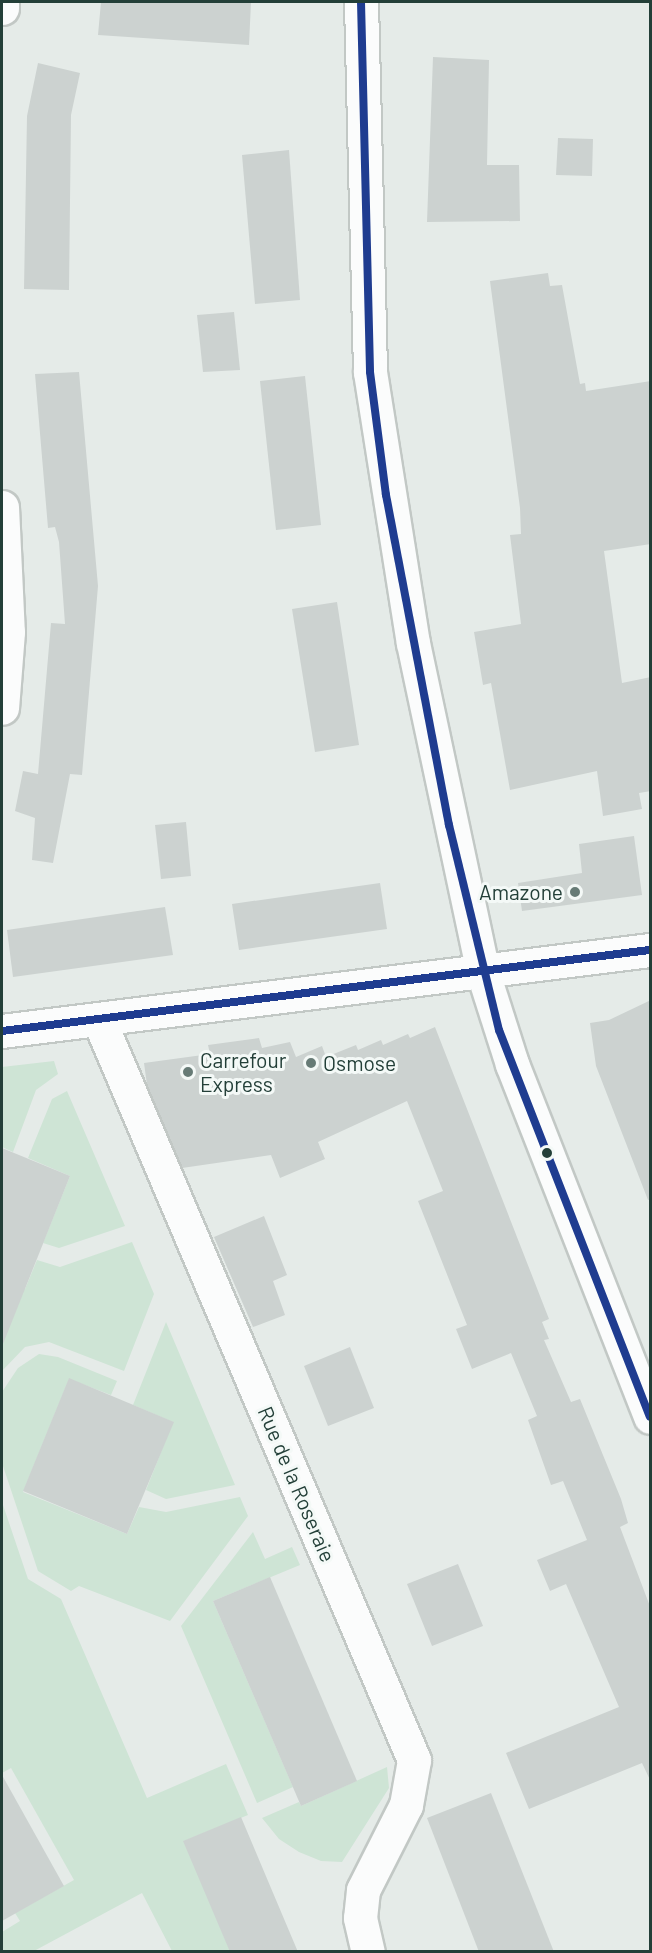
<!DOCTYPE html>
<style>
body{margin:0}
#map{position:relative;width:652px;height:1953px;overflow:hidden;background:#e5ebe8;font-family:Barlow,sans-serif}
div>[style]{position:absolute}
.green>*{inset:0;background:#cee4d5}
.building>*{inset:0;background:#ccd2d0}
.roads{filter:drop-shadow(2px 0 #c2c8c5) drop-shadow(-2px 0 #c2c8c5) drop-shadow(0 2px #c2c8c5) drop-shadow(0 -2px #c2c8c5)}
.minor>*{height:33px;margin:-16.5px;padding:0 16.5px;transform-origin:16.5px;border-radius:16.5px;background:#fbfcfc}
.tertiary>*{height:33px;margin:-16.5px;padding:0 16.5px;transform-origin:16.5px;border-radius:16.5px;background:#fbfcfc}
.bus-1>*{height:8px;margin:-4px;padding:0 4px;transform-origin:4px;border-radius:4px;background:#1f3c90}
.dots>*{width:16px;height:16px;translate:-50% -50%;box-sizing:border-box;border:3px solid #f4f9f7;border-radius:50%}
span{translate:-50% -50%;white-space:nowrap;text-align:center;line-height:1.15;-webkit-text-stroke:6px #f4f9f7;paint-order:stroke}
.poi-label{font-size:21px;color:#233f38}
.right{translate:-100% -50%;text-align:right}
.left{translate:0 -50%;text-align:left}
.street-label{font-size:21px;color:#233f38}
.frame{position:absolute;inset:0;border:3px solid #233f38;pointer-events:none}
</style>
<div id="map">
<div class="green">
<div style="clip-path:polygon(54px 1061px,58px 1074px,36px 1090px,13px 1152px,2px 1147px,2px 1067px)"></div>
<div style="clip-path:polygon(67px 1091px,125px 1226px,59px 1248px,43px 1243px,70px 1176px,28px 1158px,52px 1099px)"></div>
<div style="clip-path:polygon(132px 1242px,154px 1294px,124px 1371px,49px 1342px,25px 1347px,2px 1371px,2px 1280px,25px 1289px,37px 1260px,60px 1267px)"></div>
<div style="clip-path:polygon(166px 1322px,235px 1485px,166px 1499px,146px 1490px,173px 1422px,133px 1405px)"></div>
<div style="clip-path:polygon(39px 1354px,58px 1357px,117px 1381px,111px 1395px,69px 1379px,23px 1492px,127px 1534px,139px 1507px,166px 1512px,240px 1497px,248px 1516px,170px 1621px,79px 1586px,71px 1591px,38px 1571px,2px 1463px,2px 1392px,18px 1368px)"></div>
<div style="clip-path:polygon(2px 1502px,28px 1579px,61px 1599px,147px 1798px,226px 1764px,248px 1815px,184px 1841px,230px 1951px,172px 1951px,142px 1893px,34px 1951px,2px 1951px,2px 1932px,20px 1921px,15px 1913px,74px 1880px,11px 1768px,2px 1773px)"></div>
<div style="clip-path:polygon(253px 1532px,265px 1559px,292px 1547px,300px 1565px,213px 1601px,293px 1787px,257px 1803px,181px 1626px)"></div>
<div style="clip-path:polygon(387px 1767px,389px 1788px,342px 1862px,321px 1861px,299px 1852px,279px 1839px,262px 1818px,299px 1802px,301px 1806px)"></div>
</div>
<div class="building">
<div style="clip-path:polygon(101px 2px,251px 2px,249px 45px,98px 35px)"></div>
<div style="clip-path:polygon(433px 57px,489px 60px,487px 165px,519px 165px,520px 221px,427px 222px)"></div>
<div style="clip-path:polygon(38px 63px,80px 73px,71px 115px,69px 290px,24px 289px,27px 116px)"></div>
<div style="clip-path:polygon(558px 138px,593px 139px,592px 176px,556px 175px)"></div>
<div style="clip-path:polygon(289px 150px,300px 300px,255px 304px,242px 155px)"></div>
<div style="clip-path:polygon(548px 273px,550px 286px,562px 285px,580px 384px,585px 383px,586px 391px,651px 381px,651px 544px,604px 551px,622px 683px,651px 677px,651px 791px,639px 793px,642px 809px,603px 816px,597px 771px,510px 790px,491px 683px,483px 685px,474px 632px,521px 624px,510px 535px,521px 534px,520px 508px,490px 281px)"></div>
<div style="clip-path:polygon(234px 312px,240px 370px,203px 372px,197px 315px)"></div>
<div style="clip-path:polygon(79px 372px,98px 586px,82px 775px,70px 774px,53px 863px,32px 860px,35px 818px,15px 811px,23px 771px,38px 774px,51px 623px,65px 624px,59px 542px,55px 527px,48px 528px,35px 374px)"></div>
<div style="clip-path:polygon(305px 376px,321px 525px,276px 530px,260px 381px)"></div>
<div style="clip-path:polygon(337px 602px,359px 745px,315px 752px,292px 609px)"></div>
<div style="clip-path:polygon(186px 822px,191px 876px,161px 879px,155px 825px)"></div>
<div style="clip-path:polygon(634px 836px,642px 895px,522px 911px,518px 883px,582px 873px,579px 844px)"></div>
<div style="clip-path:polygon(380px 883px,387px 929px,239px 950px,232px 904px)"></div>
<div style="clip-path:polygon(165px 907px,173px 955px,13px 977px,7px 930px)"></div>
<div style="clip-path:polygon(651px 1000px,651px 1199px,648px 1200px,596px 1066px,590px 1023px,609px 1020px)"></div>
<div style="clip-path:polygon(435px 1027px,549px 1319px,542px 1322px,549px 1339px,544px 1340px,571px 1402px,580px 1399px,621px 1499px,628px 1523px,620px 1527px,651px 1609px,651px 1782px,642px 1763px,529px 1809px,506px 1753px,619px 1707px,566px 1584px,550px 1591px,537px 1560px,587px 1540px,563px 1481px,551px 1485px,528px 1420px,537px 1416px,511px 1353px,472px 1369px,456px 1329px,467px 1325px,418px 1201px,443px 1191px,407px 1101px,318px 1142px,325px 1159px,280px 1178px,271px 1155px,182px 1168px,147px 1085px,144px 1063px,210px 1054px,208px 1045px,259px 1038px,262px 1048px,290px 1042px,296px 1057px,322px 1046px,326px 1057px,356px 1045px,358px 1050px,381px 1040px,383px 1045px,408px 1034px,410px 1038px)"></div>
<div style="clip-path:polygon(2px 1148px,70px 1176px,3px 1344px,2px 1343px)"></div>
<div style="clip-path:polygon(264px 1216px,287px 1275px,273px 1281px,285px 1315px,253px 1327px,214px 1237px)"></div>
<div style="clip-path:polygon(350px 1347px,374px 1408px,328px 1426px,304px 1366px)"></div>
<div style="clip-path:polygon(69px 1378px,174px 1422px,127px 1534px,23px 1491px)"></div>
<div style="clip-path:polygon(458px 1564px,483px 1626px,432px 1646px,407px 1584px)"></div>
<div style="clip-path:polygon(270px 1577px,357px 1781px,301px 1806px,213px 1601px)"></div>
<div style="clip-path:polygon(2px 1775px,64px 1886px,2px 1921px)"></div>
<div style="clip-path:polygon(491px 1793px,554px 1952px,479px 1952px,427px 1818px)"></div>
<div style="clip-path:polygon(241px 1817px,268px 1881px,298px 1952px,230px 1952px,183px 1841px)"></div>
</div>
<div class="roads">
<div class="minor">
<div style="left:2px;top:8px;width:6px;rotate:-90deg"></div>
<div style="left:2px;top:507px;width:125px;rotate:87.3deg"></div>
<div style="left:8px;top:632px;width:76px;rotate:94.5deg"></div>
<div style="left:483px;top:973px;width:96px;rotate:72.3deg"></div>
<div style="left:512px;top:1064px;width:379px;rotate:68.6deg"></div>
<div style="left:99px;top:1020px;width:804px;rotate:66.94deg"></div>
<div style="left:414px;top:1760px;width:46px;rotate:100.1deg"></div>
<div style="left:406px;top:1805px;width:95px;rotate:116.8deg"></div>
<div style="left:363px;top:1890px;width:28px;rotate:96deg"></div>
<div style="left:360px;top:1918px;width:35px;rotate:77deg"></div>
</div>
<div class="tertiary">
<div style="left:361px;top:2px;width:370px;rotate:88.6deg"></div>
<div style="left:370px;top:372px;width:274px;rotate:81deg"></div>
<div style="left:413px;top:643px;width:337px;rotate:78deg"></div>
<div style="left:2px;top:1031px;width:653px;rotate:-7.13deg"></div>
</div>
</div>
<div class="bus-1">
<div style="left:361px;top:2px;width:370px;rotate:88.6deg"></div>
<div style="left:370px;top:372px;width:124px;rotate:82.6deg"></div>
<div style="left:386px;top:495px;width:336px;rotate:79.2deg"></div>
<div style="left:449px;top:825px;width:211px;rotate:76.3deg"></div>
<div style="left:499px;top:1030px;width:415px;rotate:68.7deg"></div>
<div style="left:2px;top:1031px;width:653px;rotate:-7.13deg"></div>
</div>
<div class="dots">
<div style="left:575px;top:892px;background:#677b76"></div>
<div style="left:311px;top:1063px;background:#677b76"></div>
<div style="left:188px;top:1072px;background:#677b76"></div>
<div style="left:547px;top:1153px;background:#233f38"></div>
</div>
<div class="poi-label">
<span class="right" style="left:563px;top:892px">Amazone</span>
<span class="left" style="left:200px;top:1072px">Carrefour<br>Express</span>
<span class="left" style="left:323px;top:1063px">Osmose</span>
</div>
<div class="street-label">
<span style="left:297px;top:1484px;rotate:67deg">Rue de la Roseraie</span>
</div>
<div class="frame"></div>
</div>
